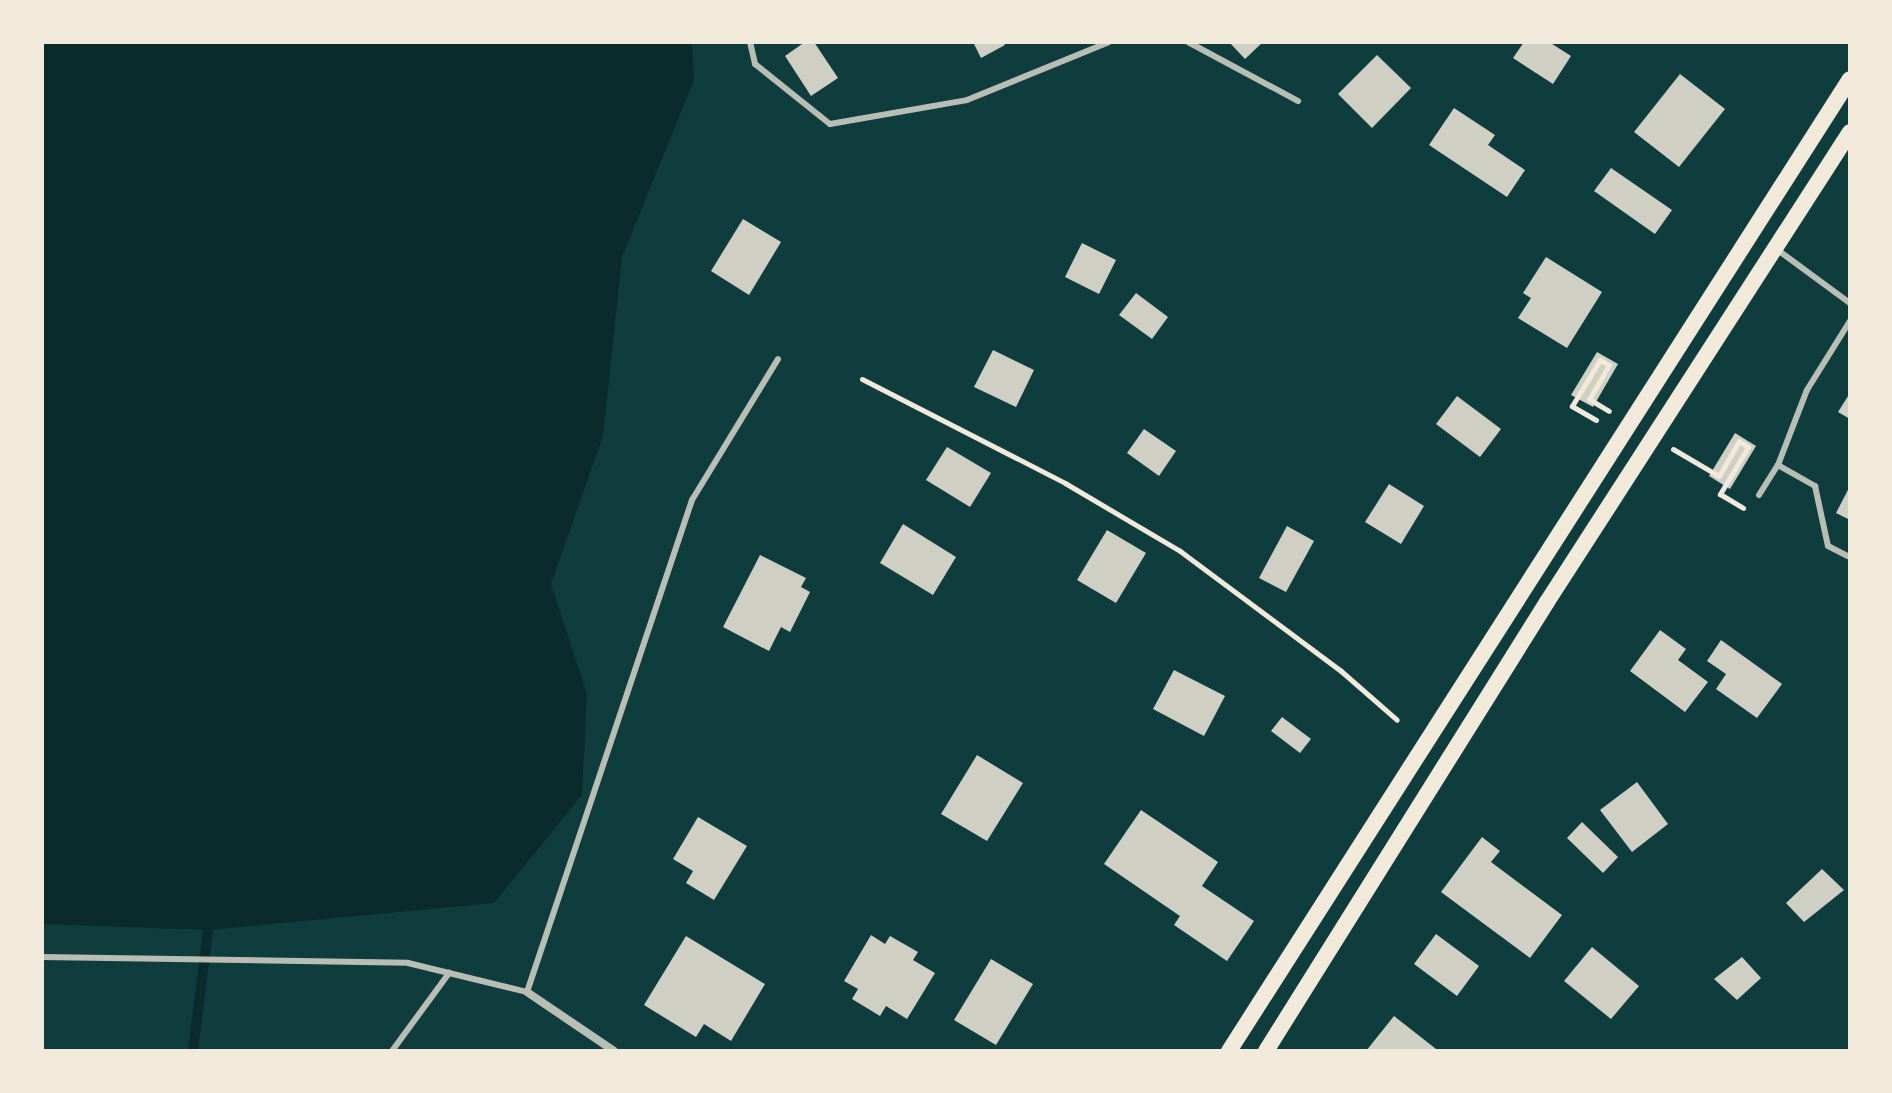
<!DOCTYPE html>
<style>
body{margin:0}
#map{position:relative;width:1892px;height:1093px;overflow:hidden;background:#0f3d3e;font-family:"PT Sans Narrow",sans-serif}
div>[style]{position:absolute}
.water>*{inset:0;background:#0a2a2b}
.stream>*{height:10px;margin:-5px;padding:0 5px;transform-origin:5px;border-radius:5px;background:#0a2a2b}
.building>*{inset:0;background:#cfcfc3}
.path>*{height:5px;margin:-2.5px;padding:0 2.5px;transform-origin:2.5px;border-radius:2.5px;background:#f1e9da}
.service>*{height:6px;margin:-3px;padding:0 3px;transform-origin:3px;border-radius:3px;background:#b8beb3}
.minor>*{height:8px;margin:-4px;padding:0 4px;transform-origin:4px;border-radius:4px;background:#b8beb3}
.secondary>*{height:16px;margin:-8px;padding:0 8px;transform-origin:8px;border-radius:8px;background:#f1e9da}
span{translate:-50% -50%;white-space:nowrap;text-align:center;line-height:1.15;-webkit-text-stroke:8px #f1e9da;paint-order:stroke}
.frame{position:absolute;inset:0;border:44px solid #f1e9da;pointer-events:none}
</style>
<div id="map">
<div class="water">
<div style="clip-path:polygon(42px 42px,692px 42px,694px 80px,622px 257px,603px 436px,551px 584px,587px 694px,582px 795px,494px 903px,208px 930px,42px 924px)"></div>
</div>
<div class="stream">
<div style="left:193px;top:1051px;width:122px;rotate:-82.9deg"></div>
<div style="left:208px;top:930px;width:10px;rotate:-107deg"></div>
</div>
<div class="building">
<div style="clip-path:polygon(805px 42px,814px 42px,838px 78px,811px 96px,785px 56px)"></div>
<div style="clip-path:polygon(973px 42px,1003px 42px,1005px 45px,981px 58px)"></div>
<div style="clip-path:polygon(1229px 42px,1263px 42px,1245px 59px)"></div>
<div style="clip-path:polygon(1524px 42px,1549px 42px,1571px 56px,1553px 84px,1513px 58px)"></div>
<div style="clip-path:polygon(1377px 55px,1411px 88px,1372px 128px,1338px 94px)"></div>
<div style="clip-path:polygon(1680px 74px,1725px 109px,1679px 167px,1634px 132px)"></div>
<div style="clip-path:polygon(1454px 108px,1495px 135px,1488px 145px,1525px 170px,1507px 197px,1429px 145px)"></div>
<div style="clip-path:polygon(1611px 168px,1672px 210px,1655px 234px,1594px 191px)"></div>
<div style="clip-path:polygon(743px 219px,781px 242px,749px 295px,711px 271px)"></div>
<div style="clip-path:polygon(1082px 243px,1116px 260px,1099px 294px,1065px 277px)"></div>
<div style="clip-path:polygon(1546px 257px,1602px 292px,1567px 348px,1518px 318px,1531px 298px,1523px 293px)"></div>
<div style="clip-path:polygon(1136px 293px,1168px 317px,1152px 339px,1119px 315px)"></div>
<div style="clip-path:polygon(993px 350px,1034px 370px,1016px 407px,974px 387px)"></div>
<div style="clip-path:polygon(1597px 352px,1618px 364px,1593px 407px,1571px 395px)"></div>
<div style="clip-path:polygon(1850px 393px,1850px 419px,1838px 412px)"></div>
<div style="clip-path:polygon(1457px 396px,1501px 429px,1480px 457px,1436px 424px)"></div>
<div style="clip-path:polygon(1144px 429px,1176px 451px,1159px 476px,1127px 453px)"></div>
<div style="clip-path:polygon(1735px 433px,1756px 446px,1730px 489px,1709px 476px)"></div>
<div style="clip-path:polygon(947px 447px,991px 473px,970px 507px,926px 480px)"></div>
<div style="clip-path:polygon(1389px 484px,1424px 506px,1401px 544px,1365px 522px)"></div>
<div style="clip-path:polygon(1850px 486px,1850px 520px,1836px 513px)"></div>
<div style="clip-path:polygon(903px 524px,956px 557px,933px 595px,880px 563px)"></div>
<div style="clip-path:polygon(1287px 526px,1314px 541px,1286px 592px,1259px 578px)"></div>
<div style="clip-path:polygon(1107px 530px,1146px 553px,1116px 603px,1077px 580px)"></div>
<div style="clip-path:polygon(760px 555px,806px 578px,801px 587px,810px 592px,790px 632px,781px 627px,769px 651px,723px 627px)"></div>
<div style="clip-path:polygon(1660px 630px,1686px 649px,1678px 660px,1708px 682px,1685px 712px,1630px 671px)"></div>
<div style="clip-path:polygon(1721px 640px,1782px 684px,1757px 718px,1716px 689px,1726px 674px,1707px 661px)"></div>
<div style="clip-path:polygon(1174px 670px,1225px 696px,1204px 736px,1153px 709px)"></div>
<div style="clip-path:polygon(1282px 717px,1311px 739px,1300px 753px,1271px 731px)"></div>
<div style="clip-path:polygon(977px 755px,1023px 783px,987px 841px,941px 814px)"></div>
<div style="clip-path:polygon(1637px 782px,1668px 824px,1632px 852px,1600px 810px)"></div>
<div style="clip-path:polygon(1141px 810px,1218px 862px,1202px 886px,1254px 921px,1227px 961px,1174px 925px,1180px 916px,1104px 864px)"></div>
<div style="clip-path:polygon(698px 817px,747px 846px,714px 900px,686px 883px,693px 871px,673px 859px)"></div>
<div style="clip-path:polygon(1582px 822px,1618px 857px,1603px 873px,1567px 838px)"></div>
<div style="clip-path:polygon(1482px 837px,1500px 851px,1491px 862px,1562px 915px,1530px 958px,1441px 892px)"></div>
<div style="clip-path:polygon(1822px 869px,1844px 890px,1804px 922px,1786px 903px)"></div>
<div style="clip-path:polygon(1436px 934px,1479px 966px,1457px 996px,1414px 964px)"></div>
<div style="clip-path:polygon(871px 935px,885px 944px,890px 936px,918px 952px,913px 960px,935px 973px,907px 1019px,886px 1006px,880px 1016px,852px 999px,858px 989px,844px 981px)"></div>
<div style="clip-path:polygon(686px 936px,765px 984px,731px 1041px,704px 1024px,696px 1037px,644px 1005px)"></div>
<div style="clip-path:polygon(1592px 947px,1639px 986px,1611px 1019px,1564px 981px)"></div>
<div style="clip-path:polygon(1742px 957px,1761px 978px,1737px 1000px,1714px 979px)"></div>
<div style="clip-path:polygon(991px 959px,1033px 984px,996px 1045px,954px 1020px)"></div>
<div style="clip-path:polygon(1394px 1016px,1436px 1049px,1434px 1051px,1366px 1051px)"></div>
</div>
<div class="path">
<div style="left:862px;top:379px;width:228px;rotate:27.1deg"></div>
<div style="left:1065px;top:483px;width:134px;rotate:30.6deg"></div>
<div style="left:1180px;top:551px;width:201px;rotate:36.7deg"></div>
<div style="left:1341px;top:671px;width:74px;rotate:41.2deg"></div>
<div style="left:1596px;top:420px;width:28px;rotate:-150deg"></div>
<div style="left:1572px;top:406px;width:54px;rotate:-58.7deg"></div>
<div style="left:1600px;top:360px;width:10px;rotate:29deg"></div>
<div style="left:1609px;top:365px;width:39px;rotate:120deg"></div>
<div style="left:1589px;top:399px;width:23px;rotate:31deg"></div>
<div style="left:1673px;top:449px;width:53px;rotate:30.4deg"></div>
<div style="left:1719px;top:476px;width:40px;rotate:-60.3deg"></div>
<div style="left:1739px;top:441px;width:11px;rotate:34deg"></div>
<div style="left:1748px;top:447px;width:55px;rotate:120.8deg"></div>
<div style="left:1720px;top:494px;width:27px;rotate:31deg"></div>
</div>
<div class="service">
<div style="left:750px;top:42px;width:23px;rotate:77deg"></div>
<div style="left:755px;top:64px;width:96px;rotate:38.7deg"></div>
<div style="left:830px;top:124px;width:139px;rotate:-9.9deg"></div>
<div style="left:967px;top:100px;width:153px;rotate:-22.2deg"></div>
<div style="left:1188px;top:42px;width:125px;rotate:28.2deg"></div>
<div style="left:1775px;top:248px;width:93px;rotate:36.3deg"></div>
<div style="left:1778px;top:465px;width:43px;rotate:29.6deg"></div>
<div style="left:1815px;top:486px;width:61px;rotate:77.8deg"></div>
<div style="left:1828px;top:546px;width:25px;rotate:27deg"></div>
<div style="left:1759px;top:495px;width:36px;rotate:-58deg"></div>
<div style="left:1778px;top:465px;width:80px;rotate:-68.9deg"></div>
<div style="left:1807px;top:390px;width:81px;rotate:-58.1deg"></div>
<div style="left:42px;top:957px;width:366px;rotate:0.9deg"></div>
<div style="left:408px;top:963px;width:122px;rotate:13.7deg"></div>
<div style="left:527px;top:992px;width:519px;rotate:-71.46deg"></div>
<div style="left:692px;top:500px;width:165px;rotate:-58.6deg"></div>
<div style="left:392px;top:1051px;width:97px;rotate:-53.8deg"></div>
</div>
<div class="minor">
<div style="left:527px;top:992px;width:105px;rotate:34.1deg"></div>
</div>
<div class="secondary">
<div style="left:1229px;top:1051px;width:1153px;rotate:-57.43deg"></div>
<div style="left:1266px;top:1051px;width:530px;rotate:-57.96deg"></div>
<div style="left:1547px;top:602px;width:559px;rotate:-57.19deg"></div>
</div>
<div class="frame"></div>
</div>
